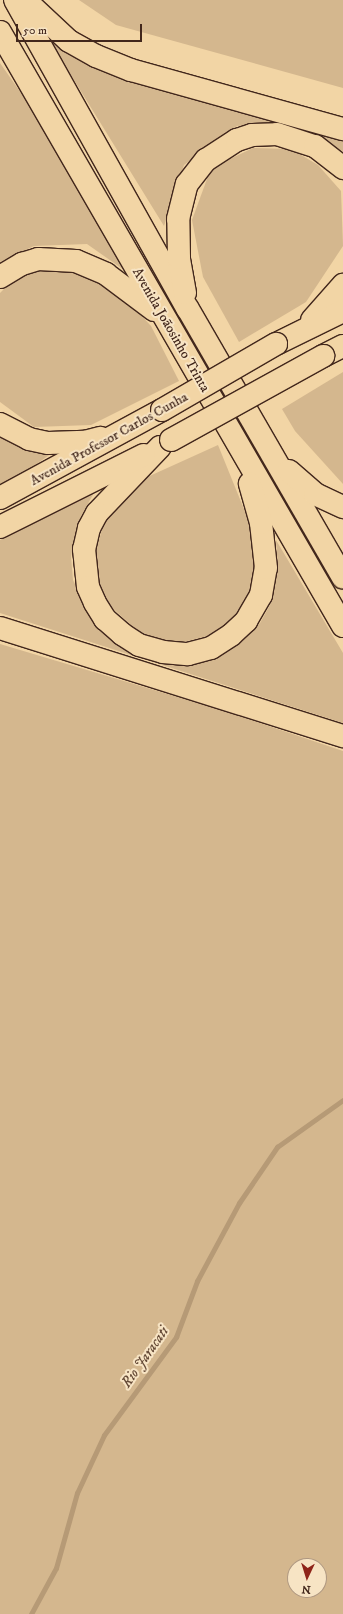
<!DOCTYPE html>
<meta charset="utf-8">
<style>
body{margin:0}
#map{position:relative;width:343px;height:1614px;overflow:hidden;background:#f2d5a5;font-family:"IM FELL DW Pica",serif}
div>[style]{position:absolute}
.green>*{inset:0;background:#d4b78e}
.stream>*{height:5px;margin:-2.5px;padding:0 2.5px;transform-origin:2.5px;border-radius:2.5px;background:#b69a76}
.roads{filter:drop-shadow(1px 0 #42271c) drop-shadow(-1px 0 #42271c) drop-shadow(0 1px #42271c) drop-shadow(0 -1px #42271c)}
.primary>*{height:22px;margin:-11px;padding:0 11px;transform-origin:11px;border-radius:11px;background:#f2d5a5}
.bridges{filter:drop-shadow(1px 0 #42271c) drop-shadow(-1px 0 #42271c) drop-shadow(0 1px #42271c) drop-shadow(0 -1px #42271c)}
.primary-bridge>*{height:22px;margin:-11px;padding:0 11px;transform-origin:11px;border-radius:11px;background:#f2d5a5}
span{translate:-50% -50%;white-space:nowrap;text-align:center;line-height:1.15;-webkit-text-stroke:4px #f7e4c4;paint-order:stroke}
.street-label{font-size:14px;color:#42271c}
.water-label{font-size:15px;color:#654a37;font-style:italic}
.north{position:absolute;left:287px;top:1558px;width:40px;height:40px;box-sizing:border-box;background:#f7e4c4;border:1px solid #af9881;border-radius:50%;rotate:184deg;font-size:11px;font-weight:700;line-height:16px;text-align:center;color:#42271c}
.north::after{content:'';display:block;margin:auto;width:14px;height:18px;background:#8f2418;clip-path:polygon(50% 0,100% 100%,50% 72%,0 100%)}
.scale{position:absolute;left:16px;top:24px;width:126px;height:18px;box-sizing:border-box;border:2px solid #42271c;border-top:0;padding-left:5px;font-size:12px;line-height:14px;white-space:nowrap;color:#42271c;-webkit-text-stroke:3px #f7e4c4;paint-order:stroke}
</style>
<div id="map">
<div class="green">
<div style="clip-path:polygon(79px 0,343px 0,343px 88px,116px 25px)"></div>
<div style="clip-path:polygon(40px 25px,343px 136px,343px 151px,270px 123px,237px 126px,184px 165px,164px 226px)"></div>
<div style="clip-path:polygon(0 63px,35px 113px,124px 270px,87px 244px,34px 246px,0 262px)"></div>
<div style="clip-path:polygon(253px 148px,291px 149px,318px 165px,341px 191px,343px 246px,306px 302px,239px 342px,203px 277px,192px 220px,211px 168px)"></div>
<div style="clip-path:polygon(72px 267px,115px 287px,151px 326px,179px 381px,91px 425px,34px 427px,0 402px,0 293px,21px 272px)"></div>
<div style="clip-path:polygon(343px 372px,343px 484px,295px 431px,282px 409px)"></div>
<div style="clip-path:polygon(0 433px,52px 453px,14px 480px,0 487px)"></div>
<div style="clip-path:polygon(218px 445px,250px 524px,258px 558px,256px 583px,234px 620px,216px 634px,179px 643px,158px 640px,139px 632px,109px 605px,100px 587px,95px 566px,97px 547px,103px 526px,117px 505px,143px 479px)"></div>
<div style="clip-path:polygon(95px 491px,81px 516px,76px 533px,71px 556px,73px 580px,92px 620px,107px 634px,141px 653px,245px 637px,260px 623px,270px 605px,278px 568px,276px 540px,343px 653px,343px 723px,0 613px,0 540px)"></div>
<div style="clip-path:polygon(evenodd,0 644px,221px 710px,343px 751px,343px 1614px,0 1614px,0 644px,295px 1566px,319px 1566px,319px 1590px,295px 1590px,295px 1566px)"></div>
</div>
<div class="stream">
<div style="left:31px;top:1614px;width:52px;rotate:-61.5deg"></div>
<div style="left:56px;top:1568px;width:78px;rotate:-74.4deg"></div>
<div style="left:77px;top:1493px;width:64px;rotate:-65deg"></div>
<div style="left:104px;top:1435px;width:122px;rotate:-53.7deg"></div>
<div style="left:176px;top:1337px;width:60px;rotate:-69.4deg"></div>
<div style="left:197px;top:1281px;width:89px;rotate:-61.7deg"></div>
<div style="left:239px;top:1203px;width:68px;rotate:-55.8deg"></div>
<div style="left:277px;top:1147px;width:81px;rotate:-35.5deg"></div>
</div>
<div class="roads">
<div class="primary">
<div style="left:15px;top:0;width:354px;rotate:60.8deg"></div>
<div style="left:188px;top:309px;width:310px;rotate:60deg"></div>
<div style="left:25px;top:0;width:60px;rotate:43deg"></div>
<div style="left:69px;top:41px;width:31px;rotate:29deg"></div>
<div style="left:96px;top:56px;width:38px;rotate:22deg"></div>
<div style="left:131px;top:70px;width:220px;rotate:15.6deg"></div>
<div style="left:0;top:32px;width:686px;rotate:60deg"></div>
<div style="left:0;top:277px;width:26px;rotate:-31deg"></div>
<div style="left:22px;top:264px;width:17px;rotate:-17deg"></div>
<div style="left:38px;top:259px;width:38px;rotate:3deg"></div>
<div style="left:76px;top:261px;width:33px;rotate:23deg"></div>
<div style="left:106px;top:274px;width:60px;rotate:36.9deg"></div>
<div style="left:185px;top:293px;width:36px;rotate:-100deg"></div>
<div style="left:179px;top:258px;width:39px;rotate:-91deg"></div>
<div style="left:178px;top:219px;width:36px;rotate:-76deg"></div>
<div style="left:187px;top:184px;width:31px;rotate:-52deg"></div>
<div style="left:206px;top:160px;width:37px;rotate:-33deg"></div>
<div style="left:237px;top:140px;width:16px;rotate:-18deg"></div>
<div style="left:252px;top:135px;width:25px;rotate:-2deg"></div>
<div style="left:277px;top:134px;width:40px;rotate:18deg"></div>
<div style="left:315px;top:146px;width:36px;rotate:38deg"></div>
<div style="left:312px;top:320px;width:47px;rotate:-48.5deg"></div>
<div style="left:276px;top:344px;width:75px;rotate:-26.2deg"></div>
<div style="left:323px;top:356px;width:22px;rotate:-27deg"></div>
<div style="left:0;top:424px;width:33px;rotate:27deg"></div>
<div style="left:29px;top:439px;width:19px;rotate:12deg"></div>
<div style="left:48px;top:443px;width:37px;rotate:-2deg"></div>
<div style="left:85px;top:442px;width:16px;rotate:-15deg"></div>
<div style="left:160px;top:447px;width:91px;rotate:133.7deg"></div>
<div style="left:97px;top:513px;width:17px;rotate:118deg"></div>
<div style="left:89px;top:528px;width:22px;rotate:103deg"></div>
<div style="left:84px;top:549px;width:38px;rotate:84deg"></div>
<div style="left:88px;top:587px;width:17px;rotate:66deg"></div>
<div style="left:95px;top:603px;width:19px;rotate:58deg"></div>
<div style="left:105px;top:619px;width:23px;rotate:41deg"></div>
<div style="left:122px;top:634px;width:20px;rotate:33deg"></div>
<div style="left:139px;top:645px;width:25px;rotate:16deg"></div>
<div style="left:163px;top:652px;width:25px;rotate:5deg"></div>
<div style="left:188px;top:654px;width:24px;rotate:-15deg"></div>
<div style="left:211px;top:648px;width:24px;rotate:-33deg"></div>
<div style="left:231px;top:635px;width:21px;rotate:-43deg"></div>
<div style="left:246px;top:621px;width:30px;rotate:-60deg"></div>
<div style="left:261px;top:595px;width:27px;rotate:-80deg"></div>
<div style="left:266px;top:568px;width:45px;rotate:-96.3deg"></div>
<div style="left:261px;top:523px;width:41px;rotate:-105.8deg"></div>
<div style="left:289px;top:471px;width:35px;rotate:41deg"></div>
<div style="left:315px;top:494px;width:31px;rotate:25deg"></div>
<div style="left:0;top:498px;width:184px;rotate:-28.5deg"></div>
<div style="left:0;top:527px;width:161px;rotate:-26.6deg"></div>
<div style="left:0;top:628px;width:360px;rotate:17.5deg"></div>
</div>
</div>
<div class="bridges">
<div class="primary-bridge">
<div style="left:162px;top:410px;width:132px;rotate:-30.1deg"></div>
<div style="left:171px;top:440px;width:174px;rotate:-28.9deg"></div>
</div>
</div>
<div class="street-label">
<span style="left:171px;top:330px;rotate:60deg">Avenida Joãosinho Trinta</span>
<span style="left:109px;top:439px;rotate:-29deg">Avenida Professor Carlos Cunha</span>
</div>
<div class="water-label">
<span style="left:145px;top:1357px;rotate:-55deg">Rio Jaracati</span>
</div>
<div class="north">N</div>
<div class="scale">50 m</div>
</div>
